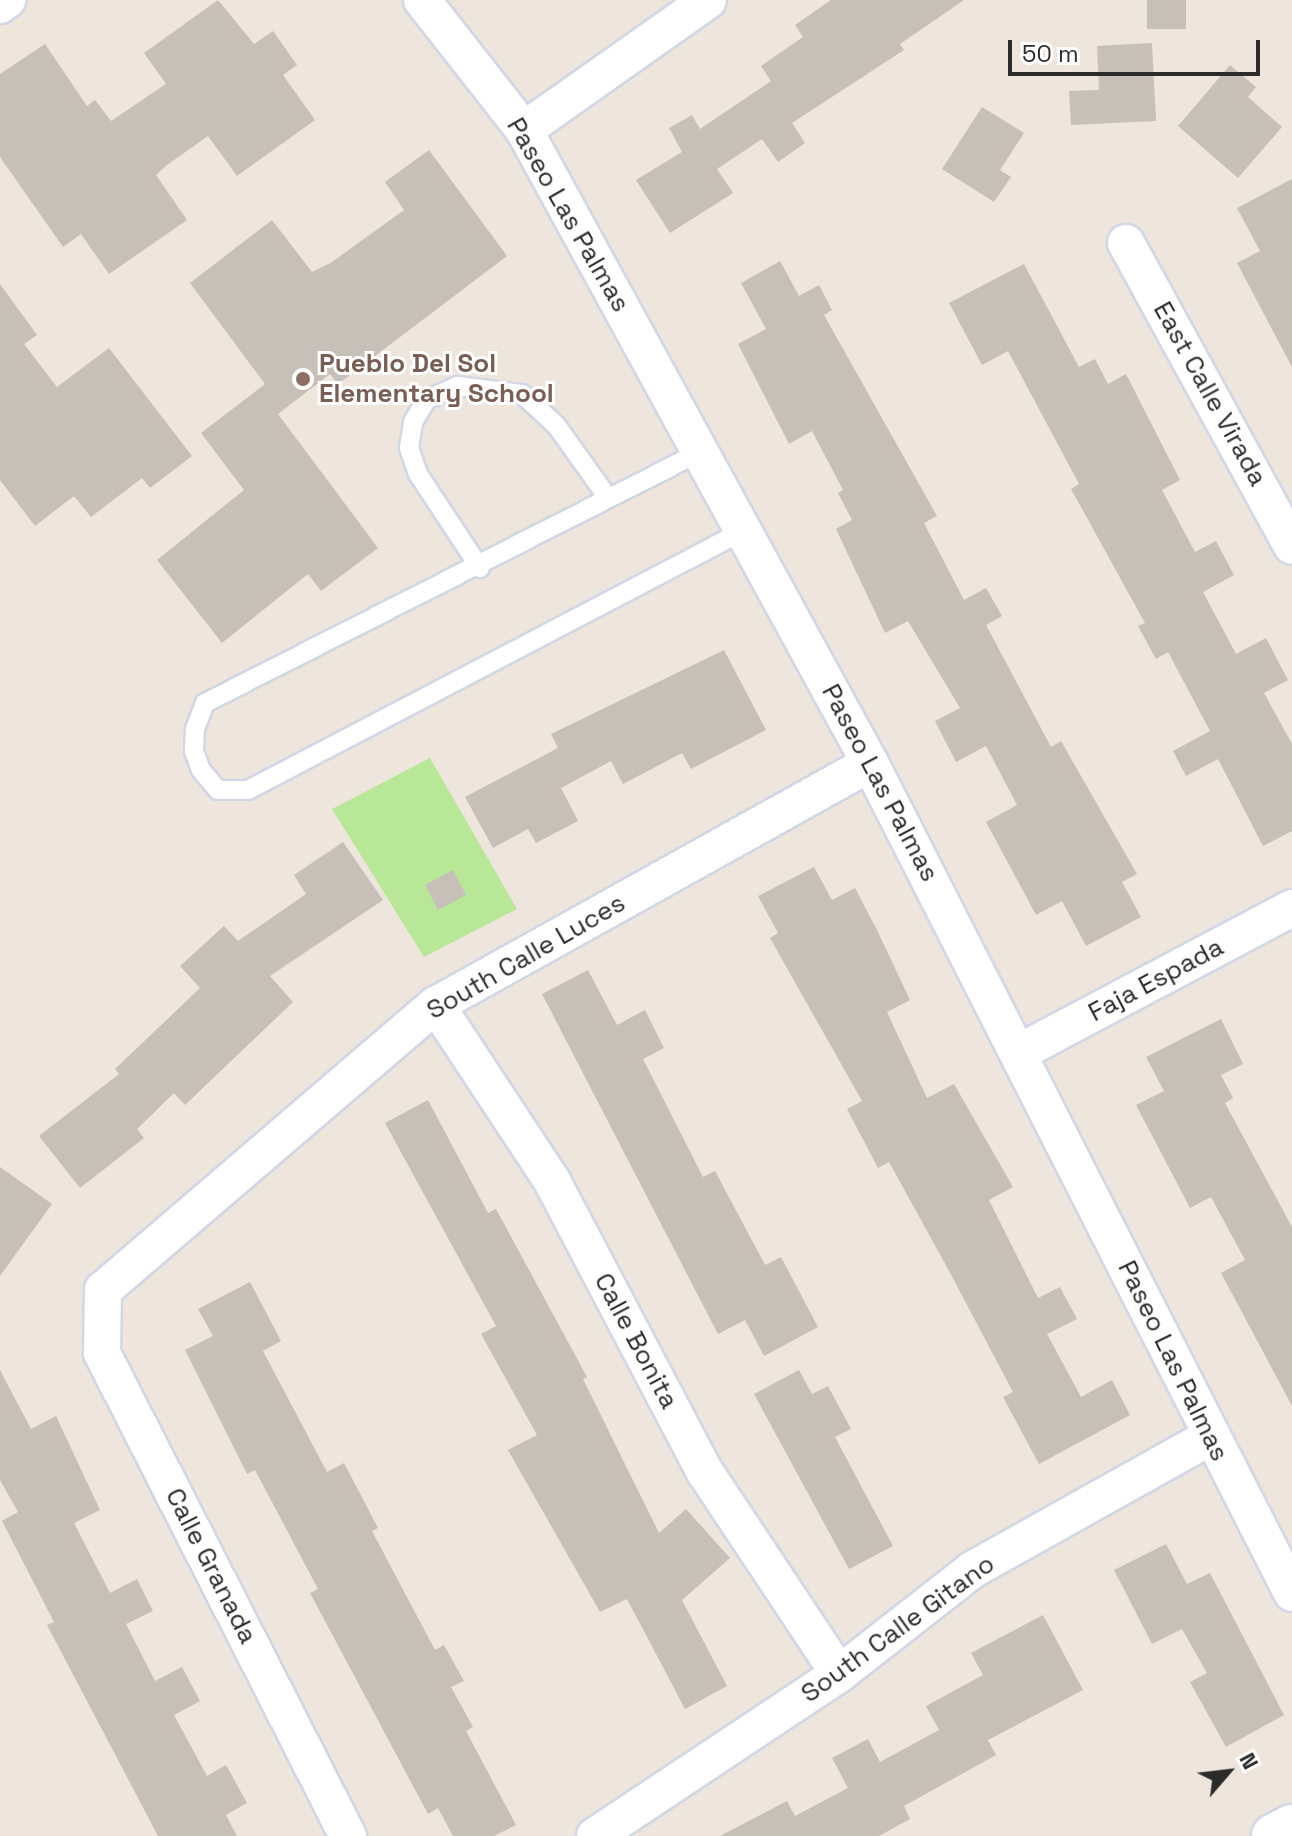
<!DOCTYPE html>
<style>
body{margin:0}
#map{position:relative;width:1292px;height:1836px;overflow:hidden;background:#eee5dd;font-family:"Space Grotesk",sans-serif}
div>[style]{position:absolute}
.green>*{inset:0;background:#b8e797}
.building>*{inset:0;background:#c6c0b8}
.roads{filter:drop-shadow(2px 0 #d2d7e5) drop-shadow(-2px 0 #d2d7e5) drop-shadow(0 2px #d2d7e5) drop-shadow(0 -2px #d2d7e5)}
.service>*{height:18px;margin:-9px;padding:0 9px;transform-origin:9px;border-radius:9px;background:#fff}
.minor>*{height:36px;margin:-18px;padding:0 18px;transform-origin:18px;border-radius:18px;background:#fff}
.tertiary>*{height:44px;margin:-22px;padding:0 22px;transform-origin:22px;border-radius:22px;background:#fff}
.dots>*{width:22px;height:22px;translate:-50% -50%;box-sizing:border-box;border:4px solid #fff;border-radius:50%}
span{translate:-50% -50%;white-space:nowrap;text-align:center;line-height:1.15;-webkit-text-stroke:6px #fff;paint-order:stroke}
.street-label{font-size:26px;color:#2b2b2b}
.education-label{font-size:26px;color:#785e54;font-weight:700}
.left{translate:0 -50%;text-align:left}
.north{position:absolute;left:1188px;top:1732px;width:80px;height:80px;-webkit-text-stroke:6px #fff;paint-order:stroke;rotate:62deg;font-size:22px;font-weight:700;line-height:32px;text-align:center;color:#2b2b2b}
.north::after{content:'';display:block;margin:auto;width:28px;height:36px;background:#2b2b2b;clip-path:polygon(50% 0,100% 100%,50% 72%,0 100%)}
.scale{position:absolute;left:1008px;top:40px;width:252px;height:36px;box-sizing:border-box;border:4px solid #2b2b2b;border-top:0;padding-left:10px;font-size:24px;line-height:28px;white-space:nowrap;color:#2b2b2b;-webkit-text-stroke:6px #fff;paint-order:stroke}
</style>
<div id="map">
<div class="green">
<div style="clip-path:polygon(430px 758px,517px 909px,424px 957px,332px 809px)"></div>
</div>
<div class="building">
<div style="clip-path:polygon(218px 0,254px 44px,273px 31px,297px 65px,283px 75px,315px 120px,237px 176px,208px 136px,167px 165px,156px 175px,187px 220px,109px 274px,81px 234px,63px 247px,0 157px,0 74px,45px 44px,87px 106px,95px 100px,111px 121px,166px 84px,144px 53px)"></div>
<div style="clip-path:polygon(831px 0,964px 0,900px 44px,904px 50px,792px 123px,805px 143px,778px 162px,762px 139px,717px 169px,733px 193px,670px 233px,636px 180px,682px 152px,669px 128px,692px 115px,700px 129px,771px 81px,761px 66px,803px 37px,795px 25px)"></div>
<div style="clip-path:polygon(1147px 0,1186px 0,1186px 29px,1147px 29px)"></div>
<div style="clip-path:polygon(1152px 43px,1156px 121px,1071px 125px,1069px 91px,1099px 90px,1097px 46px)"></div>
<div style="clip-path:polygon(1230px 65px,1256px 87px,1248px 97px,1282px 127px,1238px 178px,1178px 126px)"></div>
<div style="clip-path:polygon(982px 107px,1024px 133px,1000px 170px,1011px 177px,994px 202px,942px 169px)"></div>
<div style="clip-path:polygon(429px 150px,507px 256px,338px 384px,330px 374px,278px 414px,378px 548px,321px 591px,308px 574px,222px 643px,157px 560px,244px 490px,201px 433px,265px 384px,190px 283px,272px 220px,312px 272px,332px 262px,404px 210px,385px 182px)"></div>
<div style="clip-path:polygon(1292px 179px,1292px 367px,1237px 263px,1260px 251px,1237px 208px)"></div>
<div style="clip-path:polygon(780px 261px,799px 296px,819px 285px,832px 310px,824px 315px,937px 516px,924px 523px,964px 600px,986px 588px,1002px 616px,986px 625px,1051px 747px,1061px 741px,1137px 874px,1122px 882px,1141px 917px,1086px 946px,1062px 901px,1036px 915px,986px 822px,1017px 805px,986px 746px,956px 762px,935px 721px,960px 708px,908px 621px,885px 633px,836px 529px,852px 520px,838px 493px,843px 490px,812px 431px,789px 444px,738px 344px,766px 329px,741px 283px)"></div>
<div style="clip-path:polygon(1024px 264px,1079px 367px,1095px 359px,1108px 384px,1126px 374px,1180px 480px,1162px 490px,1195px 552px,1216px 541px,1234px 575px,1203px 592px,1236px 654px,1266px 638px,1288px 680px,1264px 693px,1292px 744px,1292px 831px,1263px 846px,1218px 759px,1186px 776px,1173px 751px,1210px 731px,1168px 652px,1156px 659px,1138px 626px,1145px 623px,1071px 489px,1079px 484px,1008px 351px,982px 365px,949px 303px)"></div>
<div style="clip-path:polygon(0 284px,37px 335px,24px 344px,57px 387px,109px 348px,192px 456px,150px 488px,142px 478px,91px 517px,74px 496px,35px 526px,0 480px)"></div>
<div style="clip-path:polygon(724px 650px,766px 730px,691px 769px,682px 753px,623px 784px,611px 761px,561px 788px,578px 821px,536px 843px,528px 829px,493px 848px,465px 797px,558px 748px,551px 734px)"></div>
<div style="clip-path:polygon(343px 842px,383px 900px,270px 976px,293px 1002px,185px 1105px,174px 1093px,137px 1129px,144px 1138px,80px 1188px,39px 1136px,119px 1074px,115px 1069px,200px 988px,180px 966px,224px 926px,238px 941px,306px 894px,294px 875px)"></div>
<div style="clip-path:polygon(814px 867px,832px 900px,855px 888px,877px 930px,910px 1000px,887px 1012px,927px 1098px,954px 1084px,1013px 1187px,989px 1200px,1038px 1298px,1060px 1287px,1077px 1319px,1047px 1334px,1081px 1397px,1112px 1380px,1130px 1415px,1039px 1464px,1003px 1397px,1013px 1392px,948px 1269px,889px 1162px,878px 1168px,847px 1109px,862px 1101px,770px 938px,778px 933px,758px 896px)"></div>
<div style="clip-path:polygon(453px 870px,466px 895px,438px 910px,425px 885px)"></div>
<div style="clip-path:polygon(588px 970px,617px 1025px,645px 1010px,664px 1048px,643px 1059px,703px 1177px,715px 1171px,765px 1265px,781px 1257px,818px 1327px,764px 1356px,745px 1320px,718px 1334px,542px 994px)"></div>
<div style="clip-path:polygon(1221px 1019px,1243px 1064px,1221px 1075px,1233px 1098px,1225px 1103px,1292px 1227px,1292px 1406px,1221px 1273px,1245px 1260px,1211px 1197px,1190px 1208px,1136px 1105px,1164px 1091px,1146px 1057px)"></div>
<div style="clip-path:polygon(428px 1100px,488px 1213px,496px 1209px,587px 1377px,583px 1379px,659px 1533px,686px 1509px,730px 1558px,682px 1600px,727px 1686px,685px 1709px,627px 1599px,600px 1612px,508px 1450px,537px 1435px,481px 1334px,496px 1326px,385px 1123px)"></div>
<div style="clip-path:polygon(0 1167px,52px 1204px,0 1276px)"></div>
<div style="clip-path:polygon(250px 1282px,281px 1341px,263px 1351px,327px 1472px,344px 1463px,378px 1528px,372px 1531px,435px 1650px,444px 1645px,464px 1681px,451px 1687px,473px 1727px,466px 1731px,516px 1825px,494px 1836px,453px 1836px,438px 1808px,428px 1814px,310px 1593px,318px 1589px,255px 1470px,247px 1474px,185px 1350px,213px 1336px,198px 1309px)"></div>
<div style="clip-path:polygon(0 1370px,31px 1429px,56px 1416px,100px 1510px,74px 1523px,110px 1593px,137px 1579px,153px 1611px,126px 1624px,155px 1681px,182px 1667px,200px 1701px,174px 1715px,207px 1776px,226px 1765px,247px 1803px,226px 1815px,237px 1836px,158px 1836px,47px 1625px,54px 1622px,2px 1521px,18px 1512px,0 1480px)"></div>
<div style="clip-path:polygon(799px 1370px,812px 1394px,828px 1386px,851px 1429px,835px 1437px,893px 1546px,849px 1569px,754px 1394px)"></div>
<div style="clip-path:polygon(1166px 1544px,1187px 1584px,1210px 1573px,1284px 1715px,1226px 1747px,1190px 1682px,1207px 1673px,1182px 1629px,1152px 1644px,1114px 1570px)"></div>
<div style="clip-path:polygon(1043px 1615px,1083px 1690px,988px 1740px,996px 1755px,904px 1806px,910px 1819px,879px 1836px,720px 1836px,787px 1801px,795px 1816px,848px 1788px,832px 1758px,868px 1739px,880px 1762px,939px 1730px,926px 1706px,983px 1675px,971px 1653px)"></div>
</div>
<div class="roads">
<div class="service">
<div style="left:700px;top:452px;width:555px;rotate:153.11deg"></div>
<div style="left:205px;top:703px;width:28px;rotate:111deg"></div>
<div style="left:195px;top:729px;width:22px;rotate:93deg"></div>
<div style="left:194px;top:751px;width:20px;rotate:70deg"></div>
<div style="left:201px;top:770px;width:26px;rotate:50deg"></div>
<div style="left:218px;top:790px;width:30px"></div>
<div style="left:248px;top:790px;width:559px;rotate:-27.62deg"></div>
<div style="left:480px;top:568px;width:113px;rotate:-123.4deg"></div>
<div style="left:418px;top:474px;width:28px;rotate:-109deg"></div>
<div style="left:409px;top:448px;width:26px;rotate:-81deg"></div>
<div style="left:413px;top:422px;width:26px;rotate:-59deg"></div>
<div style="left:426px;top:400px;width:34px;rotate:-24deg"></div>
<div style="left:457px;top:386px;width:65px;rotate:7deg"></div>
<div style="left:522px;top:394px;width:46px;rotate:42.4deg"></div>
<div style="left:556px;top:425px;width:90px;rotate:54.5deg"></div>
</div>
<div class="minor">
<div style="left:422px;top:0;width:165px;rotate:51.9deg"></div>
<div style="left:524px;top:130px;width:721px;rotate:61.34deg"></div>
<div style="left:870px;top:763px;width:931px;rotate:63.05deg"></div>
<div style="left:0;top:5px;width:9px;rotate:-36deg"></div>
<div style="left:524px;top:130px;width:225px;rotate:-35.2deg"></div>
<div style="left:1126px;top:243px;width:345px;rotate:61.3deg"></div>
<div style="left:436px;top:1005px;width:211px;rotate:56.6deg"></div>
<div style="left:552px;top:1181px;width:329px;rotate:62.3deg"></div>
<div style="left:705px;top:1472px;width:242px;rotate:56.4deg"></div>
<div style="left:1020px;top:1052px;width:308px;rotate:-27.9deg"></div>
<div style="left:348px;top:1836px;width:542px;rotate:-116.99deg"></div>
<div style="left:102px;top:1353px;width:63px;rotate:-89.1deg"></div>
<div style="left:103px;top:1290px;width:438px;rotate:-40.6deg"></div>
<div style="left:436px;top:1005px;width:497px;rotate:-29.1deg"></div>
<div style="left:595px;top:1836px;width:293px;rotate:-33.6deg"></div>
<div style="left:839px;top:1674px;width:169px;rotate:-38deg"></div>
<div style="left:972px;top:1570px;width:273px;rotate:-29.2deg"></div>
</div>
<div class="tertiary">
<div style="left:1274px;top:1836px;width:20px;rotate:-27deg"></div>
</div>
</div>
<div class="dots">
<div style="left:303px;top:379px;background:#8d6e63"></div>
</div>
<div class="street-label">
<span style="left:568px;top:215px;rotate:60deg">Paseo Las Palmas</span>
<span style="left:1210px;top:394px;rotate:61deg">East Calle Virada</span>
<span style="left:880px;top:783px;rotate:62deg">Paseo Las Palmas</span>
<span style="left:526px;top:957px;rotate:-30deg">South Calle Luces</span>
<span style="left:1156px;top:980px;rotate:-28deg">Faja Espada</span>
<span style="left:636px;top:1341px;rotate:62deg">Calle Bonita</span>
<span style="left:1173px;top:1361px;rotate:64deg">Paseo Las Palmas</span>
<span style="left:211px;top:1566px;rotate:63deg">Calle Granada</span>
<span style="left:898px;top:1629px;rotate:-36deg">South Calle Gitano</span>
</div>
<div class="education-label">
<span class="left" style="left:319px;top:379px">Pueblo Del Sol<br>Elementary School</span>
</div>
<div class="north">N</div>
<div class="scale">50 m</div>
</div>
